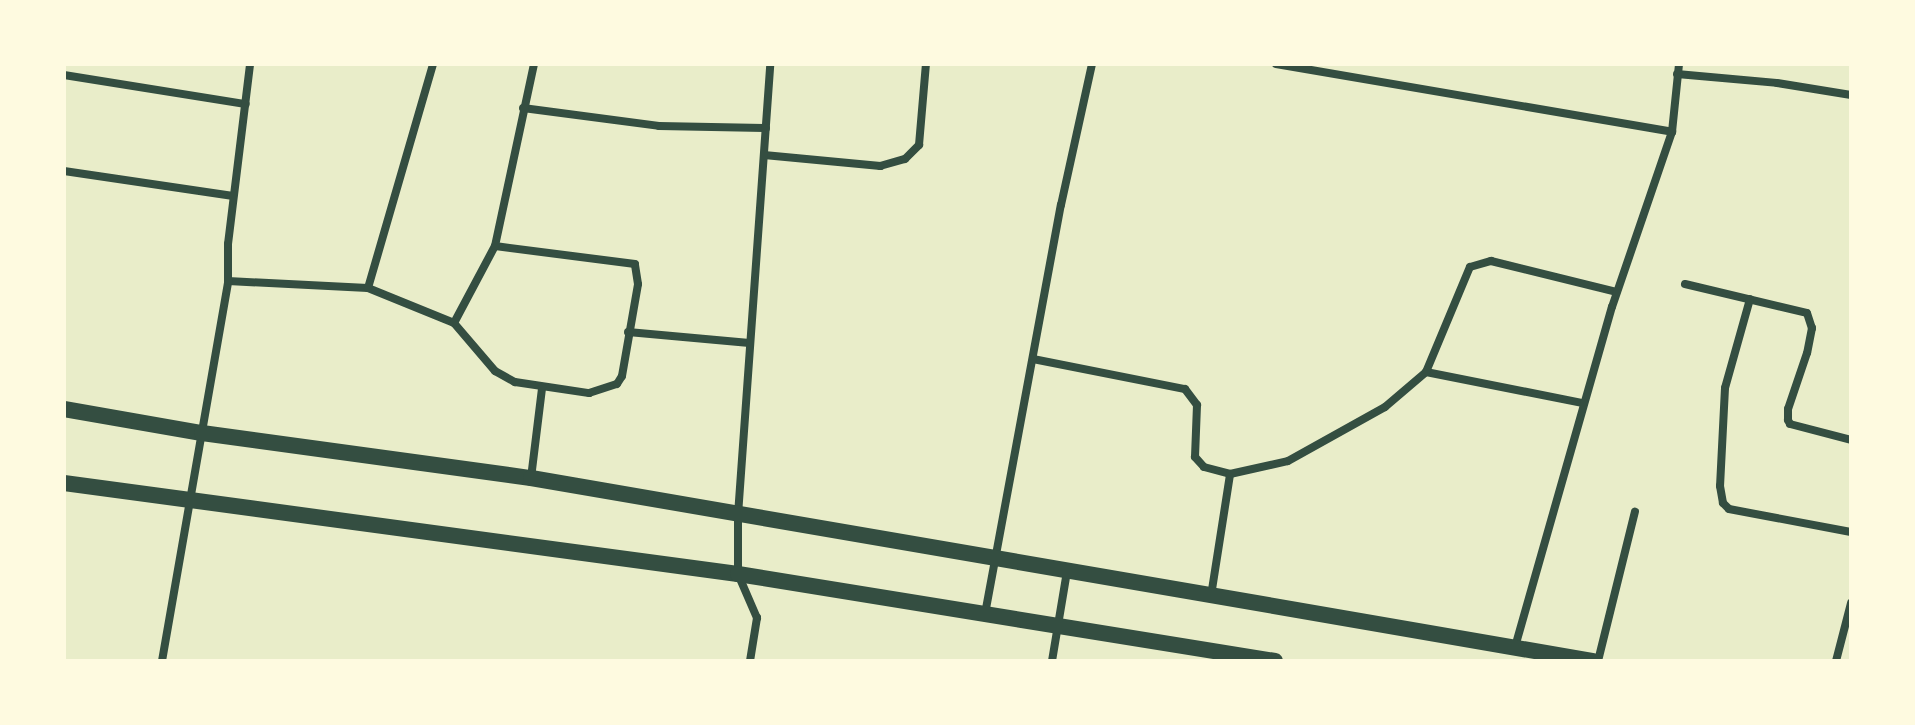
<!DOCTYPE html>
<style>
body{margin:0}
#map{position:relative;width:1915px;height:725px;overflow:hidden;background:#e9edc9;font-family:Spectral,serif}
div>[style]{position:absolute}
.minor>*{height:8px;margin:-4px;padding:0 4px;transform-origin:4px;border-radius:4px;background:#344e41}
.secondary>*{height:16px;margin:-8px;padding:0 8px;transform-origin:8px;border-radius:8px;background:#344e41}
span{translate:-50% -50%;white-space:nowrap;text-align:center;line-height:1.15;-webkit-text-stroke:8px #fefae0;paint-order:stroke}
.frame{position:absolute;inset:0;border:66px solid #fefae0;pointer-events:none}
</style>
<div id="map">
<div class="minor">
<div style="left:1276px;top:64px;width:402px;rotate:9.7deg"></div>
<div style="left:1677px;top:74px;width:100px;rotate:5.1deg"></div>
<div style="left:1777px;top:83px;width:75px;rotate:9.2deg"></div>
<div style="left:64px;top:75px;width:184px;rotate:9.1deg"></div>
<div style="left:523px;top:108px;width:137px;rotate:7.5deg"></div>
<div style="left:659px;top:126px;width:107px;rotate:1.1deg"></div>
<div style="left:764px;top:155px;width:117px;rotate:5.4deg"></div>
<div style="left:880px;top:166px;width:26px;rotate:-16deg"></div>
<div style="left:905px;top:159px;width:20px;rotate:-45deg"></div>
<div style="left:919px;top:145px;width:81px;rotate:-85.1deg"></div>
<div style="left:64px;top:171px;width:171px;rotate:8.4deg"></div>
<div style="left:228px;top:281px;width:140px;rotate:2.9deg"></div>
<div style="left:368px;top:288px;width:93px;rotate:22.1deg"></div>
<div style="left:454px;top:323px;width:63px;rotate:49.5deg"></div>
<div style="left:495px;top:371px;width:23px;rotate:29deg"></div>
<div style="left:515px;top:382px;width:75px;rotate:8.5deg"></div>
<div style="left:589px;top:393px;width:29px;rotate:-18deg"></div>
<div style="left:617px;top:384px;width:9px;rotate:-58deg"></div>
<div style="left:622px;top:376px;width:93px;rotate:-80.1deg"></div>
<div style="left:638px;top:284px;width:20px;rotate:-99deg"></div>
<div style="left:635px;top:264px;width:141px;rotate:-172.7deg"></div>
<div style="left:1685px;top:284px;width:125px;rotate:13.4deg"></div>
<div style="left:1807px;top:313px;width:16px;rotate:72deg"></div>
<div style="left:1812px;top:328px;width:25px;rotate:101deg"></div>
<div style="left:1807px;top:353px;width:59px;rotate:108.7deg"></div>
<div style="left:1788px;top:409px;width:11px;rotate:90deg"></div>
<div style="left:1788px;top:420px;width:4px;rotate:63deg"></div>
<div style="left:1790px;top:424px;width:63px;rotate:14.7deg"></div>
<div style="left:368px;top:288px;width:233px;rotate:-73.8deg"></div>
<div style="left:1750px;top:299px;width:92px;rotate:105.7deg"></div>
<div style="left:1725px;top:388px;width:98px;rotate:92.9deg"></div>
<div style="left:1720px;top:486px;width:17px;rotate:80deg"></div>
<div style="left:1723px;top:503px;width:8px;rotate:45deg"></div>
<div style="left:1729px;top:509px;width:124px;rotate:10.7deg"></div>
<div style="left:454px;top:323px;width:87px;rotate:-62deg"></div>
<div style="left:495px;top:246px;width:186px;rotate:-77.9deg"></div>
<div style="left:628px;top:332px;width:122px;rotate:5.2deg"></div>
<div style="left:1033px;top:359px;width:155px;rotate:11.2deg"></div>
<div style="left:1185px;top:389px;width:20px;rotate:53deg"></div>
<div style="left:1197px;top:405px;width:52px;rotate:92.2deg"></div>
<div style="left:1195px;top:457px;width:13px;rotate:48deg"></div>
<div style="left:1204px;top:467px;width:27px;rotate:15deg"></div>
<div style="left:1426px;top:372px;width:160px;rotate:11.2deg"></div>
<div style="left:531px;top:478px;width:91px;rotate:-83deg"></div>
<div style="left:1211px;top:596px;width:123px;rotate:-81.1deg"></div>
<div style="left:1230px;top:474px;width:59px;rotate:-12.6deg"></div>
<div style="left:1288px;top:461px;width:111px;rotate:-29.1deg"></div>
<div style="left:1385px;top:407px;width:54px;rotate:-40.5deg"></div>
<div style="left:1426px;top:372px;width:114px;rotate:-67.3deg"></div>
<div style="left:1470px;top:267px;width:22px;rotate:-16deg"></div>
<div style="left:1491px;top:261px;width:129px;rotate:13.9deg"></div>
<div style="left:985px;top:614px;width:416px;rotate:-79.5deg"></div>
<div style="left:1061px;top:205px;width:144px;rotate:-77.6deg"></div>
<div style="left:1515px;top:647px;width:354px;rotate:-74.1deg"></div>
<div style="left:1612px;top:307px;width:185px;rotate:-71.1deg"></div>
<div style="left:1672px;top:132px;width:68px;rotate:-84.1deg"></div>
<div style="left:162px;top:661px;width:386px;rotate:-80.1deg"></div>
<div style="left:228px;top:281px;width:37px;rotate:-90deg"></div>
<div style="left:228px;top:244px;width:181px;rotate:-83deg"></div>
<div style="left:750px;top:661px;width:44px;rotate:-80.8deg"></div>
<div style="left:757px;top:618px;width:48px;rotate:-113.4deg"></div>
<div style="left:738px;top:574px;width:59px;rotate:-90deg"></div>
<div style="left:738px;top:515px;width:452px;rotate:-85.9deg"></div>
<div style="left:1052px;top:661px;width:91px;rotate:-80.5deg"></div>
<div style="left:1598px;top:661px;width:154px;rotate:-76.1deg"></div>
<div style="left:1836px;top:661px;width:60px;rotate:-75.5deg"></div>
</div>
<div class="secondary">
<div style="left:64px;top:409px;width:140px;rotate:9.9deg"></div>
<div style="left:202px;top:433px;width:332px;rotate:7.8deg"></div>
<div style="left:531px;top:478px;width:1078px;rotate:9.78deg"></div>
<div style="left:64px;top:483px;width:680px;rotate:7.69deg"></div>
<div style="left:738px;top:574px;width:544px;rotate:9.2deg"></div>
</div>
<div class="frame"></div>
</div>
